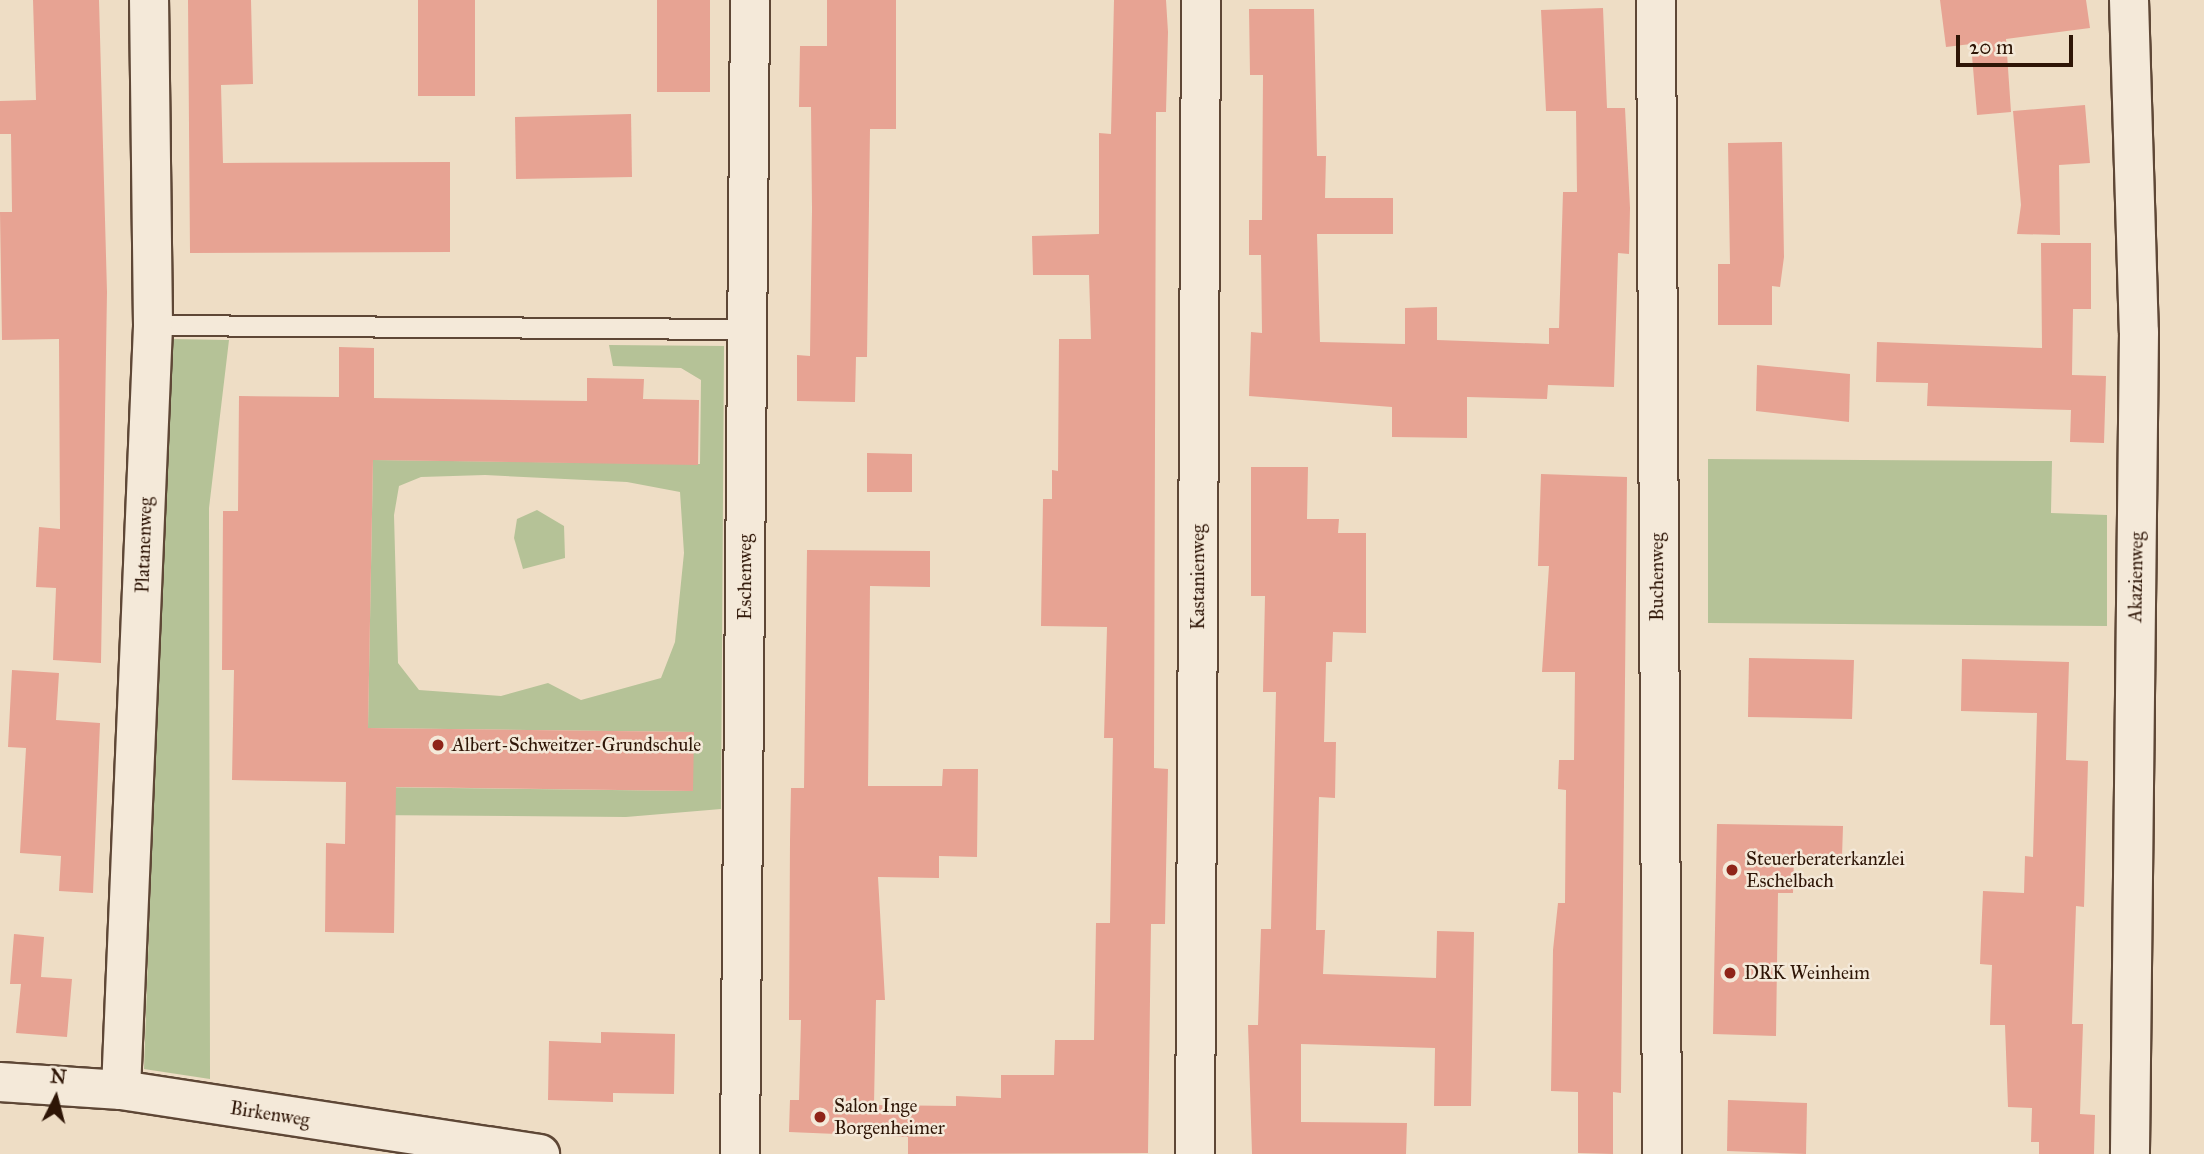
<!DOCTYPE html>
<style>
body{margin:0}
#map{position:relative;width:2204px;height:1154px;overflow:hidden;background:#eeddc5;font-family:"IM FELL Great Primer",serif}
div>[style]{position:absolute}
.green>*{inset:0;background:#b5c297}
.building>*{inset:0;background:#e7a393}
.roads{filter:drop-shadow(2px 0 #5e4736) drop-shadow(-2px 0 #5e4736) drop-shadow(0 2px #5e4736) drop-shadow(0 -2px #5e4736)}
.lane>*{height:19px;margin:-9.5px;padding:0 9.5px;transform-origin:9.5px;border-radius:9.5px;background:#f4e9d9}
.street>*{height:38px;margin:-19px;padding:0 19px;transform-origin:19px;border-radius:19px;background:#f4e9d9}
.dots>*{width:19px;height:19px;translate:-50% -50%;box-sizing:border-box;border:4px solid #f4e9d9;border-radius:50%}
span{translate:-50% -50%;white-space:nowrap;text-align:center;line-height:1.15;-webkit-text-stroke:5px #f4e9d9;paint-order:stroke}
.street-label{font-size:19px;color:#2e1506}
.poi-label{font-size:19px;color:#2e1506}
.left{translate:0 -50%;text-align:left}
.north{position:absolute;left:21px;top:1063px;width:70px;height:70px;-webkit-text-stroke:5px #f4e9d9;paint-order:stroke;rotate:6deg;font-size:19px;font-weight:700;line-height:28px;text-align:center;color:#2e1506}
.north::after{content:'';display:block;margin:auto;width:24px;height:32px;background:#2e1506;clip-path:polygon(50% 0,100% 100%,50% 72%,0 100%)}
.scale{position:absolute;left:1956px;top:35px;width:117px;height:32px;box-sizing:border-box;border:4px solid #2e1506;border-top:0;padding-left:9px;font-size:21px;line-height:24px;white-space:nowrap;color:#2e1506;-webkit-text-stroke:5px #f4e9d9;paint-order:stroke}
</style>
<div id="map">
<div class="green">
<div style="clip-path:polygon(170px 339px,229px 340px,209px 508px,210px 1079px,144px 1069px)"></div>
<div style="clip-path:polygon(evenodd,609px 345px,724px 346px,721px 809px,626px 817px,366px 815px,367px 787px,693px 791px,693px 732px,368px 728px,373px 460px,700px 464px,701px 380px,681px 368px,613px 366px,609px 345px,485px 475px,627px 482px,680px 492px,684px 553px,675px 642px,661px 678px,581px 700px,548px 683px,501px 696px,419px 690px,398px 663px,394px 515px,399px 486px,421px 477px,485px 475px)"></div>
<div style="clip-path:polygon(1708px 459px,2052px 461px,2051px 513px,2107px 515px,2107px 626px,1708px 623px)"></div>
<div style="clip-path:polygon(537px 510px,564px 526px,565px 558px,523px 569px,514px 538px,517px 519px)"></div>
</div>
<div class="building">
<div style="clip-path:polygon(33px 0,99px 0,107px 292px,101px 663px,53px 660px,56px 588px,36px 587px,39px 527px,60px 529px,59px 339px,2px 340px,0 212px,12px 212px,11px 134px,0 134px,0 101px,36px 100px)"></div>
<div style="clip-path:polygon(188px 0,251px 0,253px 84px,221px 85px,223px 163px,450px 162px,450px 252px,190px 253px)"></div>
<div style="clip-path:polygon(418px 0,475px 0,475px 96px,418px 96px)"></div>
<div style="clip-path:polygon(657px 0,710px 0,710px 92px,657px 92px)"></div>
<div style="clip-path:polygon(827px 0,896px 0,896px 129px,870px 129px,867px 357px,856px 357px,855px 402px,797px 401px,797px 355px,810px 356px,812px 210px,811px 107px,799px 107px,800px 46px,827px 46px)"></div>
<div style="clip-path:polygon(1114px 0,1166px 0,1168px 32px,1166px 112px,1156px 112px,1154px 768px,1168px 769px,1165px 924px,1151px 924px,1148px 1153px,908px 1154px,908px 1137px,789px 1132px,790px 1100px,799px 1100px,801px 1020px,789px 1020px,790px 840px,791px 788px,804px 788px,807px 550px,930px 551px,930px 587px,870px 586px,868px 786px,942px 786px,943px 769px,978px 769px,977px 857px,939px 856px,939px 878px,878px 877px,885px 1000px,876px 1000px,874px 1105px,956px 1106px,956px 1096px,1001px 1098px,1001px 1075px,1054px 1075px,1055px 1040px,1094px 1040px,1096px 923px,1110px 923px,1113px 738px,1104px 738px,1107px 627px,1041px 626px,1043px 499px,1052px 499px,1052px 470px,1058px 471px,1059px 339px,1091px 339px,1089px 275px,1033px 275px,1032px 236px,1099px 234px,1099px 133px,1111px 134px)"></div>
<div style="clip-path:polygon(1940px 0,2086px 0,2090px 28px,2006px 39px,2011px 112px,1977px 115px,1971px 44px,1946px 47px)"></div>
<div style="clip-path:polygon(1603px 8px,1607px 108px,1625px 108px,1630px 208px,1629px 254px,1618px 253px,1614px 387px,1548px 385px,1547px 399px,1467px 397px,1467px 438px,1392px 437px,1392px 407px,1249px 396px,1251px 332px,1262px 333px,1261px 255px,1249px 255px,1249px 220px,1262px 220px,1263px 75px,1250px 75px,1249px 9px,1314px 9px,1317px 156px,1326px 156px,1325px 198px,1393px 198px,1393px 234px,1317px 234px,1320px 342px,1405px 344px,1405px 308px,1437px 307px,1437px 340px,1549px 344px,1549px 328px,1559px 328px,1563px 192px,1577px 192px,1576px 111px,1546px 111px,1541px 10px)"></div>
<div style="clip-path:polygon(2085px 105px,2090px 163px,2059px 165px,2060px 235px,2017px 234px,2021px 205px,2013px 111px)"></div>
<div style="clip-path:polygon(631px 114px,632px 177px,516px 179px,515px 117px)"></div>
<div style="clip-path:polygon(1782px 142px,1784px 257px,1780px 287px,1772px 286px,1772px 325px,1718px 325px,1718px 264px,1730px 264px,1728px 143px)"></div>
<div style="clip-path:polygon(2041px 243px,2091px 243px,2091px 309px,2073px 309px,2072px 375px,2106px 376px,2104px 443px,2070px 442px,2071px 410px,1927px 406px,1928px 383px,1876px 382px,1877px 342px,2042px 348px)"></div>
<div style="clip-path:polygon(339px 347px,374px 348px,374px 398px,587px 401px,587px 378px,644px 379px,643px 399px,699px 400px,698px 465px,373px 460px,368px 728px,694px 732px,693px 791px,396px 787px,394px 933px,325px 932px,326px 843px,345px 844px,346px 782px,232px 780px,234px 670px,222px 670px,223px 511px,238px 511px,239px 396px,339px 397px)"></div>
<div style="clip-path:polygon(1757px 365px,1850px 374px,1849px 422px,1756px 411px)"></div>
<div style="clip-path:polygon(867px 453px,912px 454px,912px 492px,867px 492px)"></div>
<div style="clip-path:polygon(1251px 467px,1308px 467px,1307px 519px,1339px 519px,1338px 533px,1366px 533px,1366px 633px,1333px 632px,1332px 662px,1326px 662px,1324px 742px,1336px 742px,1335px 798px,1319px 797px,1316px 930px,1325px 930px,1323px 974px,1436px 978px,1437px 931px,1474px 932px,1471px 1106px,1434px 1106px,1435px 1048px,1301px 1044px,1301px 1122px,1407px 1123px,1406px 1154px,1252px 1154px,1248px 1025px,1258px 1025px,1261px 929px,1271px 929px,1276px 692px,1263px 692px,1265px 596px,1251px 596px)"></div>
<div style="clip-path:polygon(1541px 474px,1627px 477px,1621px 1093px,1613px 1092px,1613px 1154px,1578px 1153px,1578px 1092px,1551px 1091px,1553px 950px,1558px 903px,1565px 903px,1566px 790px,1558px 789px,1559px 760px,1574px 760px,1575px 672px,1542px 672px,1549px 566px,1538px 566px)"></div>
<div style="clip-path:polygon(1749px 658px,1854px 660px,1852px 719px,1748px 717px)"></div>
<div style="clip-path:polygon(1962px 659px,2069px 662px,2066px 760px,2088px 761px,2084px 907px,2076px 906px,2072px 1024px,2083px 1024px,2080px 1114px,2095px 1115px,2094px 1154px,2039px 1154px,2039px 1142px,2031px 1142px,2032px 1108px,2008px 1107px,2005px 1025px,1990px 1025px,1992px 965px,1980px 964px,1983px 891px,2024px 893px,2025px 856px,2033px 857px,2037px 713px,1961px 711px)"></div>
<div style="clip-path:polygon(12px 670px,59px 673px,56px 720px,100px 723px,93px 893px,59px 891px,61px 856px,20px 853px,26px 748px,8px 747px)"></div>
<div style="clip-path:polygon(1717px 824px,1843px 826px,1842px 857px,1794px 856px,1793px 893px,1778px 893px,1776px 1036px,1713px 1034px)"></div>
<div style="clip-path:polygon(14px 934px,44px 937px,41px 977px,72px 979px,67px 1037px,16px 1033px,21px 984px,10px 984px)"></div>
<div style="clip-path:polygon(601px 1032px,675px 1034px,674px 1094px,613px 1093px,613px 1102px,548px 1100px,549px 1041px,601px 1043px)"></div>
<div style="clip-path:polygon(1728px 1100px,1807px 1103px,1806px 1154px,1727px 1151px)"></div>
</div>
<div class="roads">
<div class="lane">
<div style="left:153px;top:325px;width:594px;rotate:0.39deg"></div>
</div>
<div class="street">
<div style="left:1656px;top:0;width:1154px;rotate:89.7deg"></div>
<div style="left:2129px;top:0;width:332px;rotate:88.3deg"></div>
<div style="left:2139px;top:332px;width:822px;rotate:90.63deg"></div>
<div style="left:0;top:1082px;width:121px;rotate:3.8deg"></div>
<div style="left:121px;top:1090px;width:424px;rotate:8.7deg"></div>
<div style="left:121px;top:1090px;width:766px;rotate:-87.6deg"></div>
<div style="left:153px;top:325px;width:325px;rotate:-90.7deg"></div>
<div style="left:740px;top:1154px;width:1154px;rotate:-89.5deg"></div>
<div style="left:1195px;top:1154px;width:1154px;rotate:-89.7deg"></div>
</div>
</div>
<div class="dots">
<div style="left:438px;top:745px;background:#8f2418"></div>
<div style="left:1732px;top:870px;background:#8f2418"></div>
<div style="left:1730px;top:973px;background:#8f2418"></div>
<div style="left:820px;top:1117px;background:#8f2418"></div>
</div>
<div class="street-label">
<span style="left:144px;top:545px;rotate:-88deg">Platanenweg</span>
<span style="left:745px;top:577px;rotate:-90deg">Eschenweg</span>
<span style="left:1198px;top:577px;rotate:-90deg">Kastanienweg</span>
<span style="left:1657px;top:577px;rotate:-90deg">Buchenweg</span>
<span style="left:2136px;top:577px;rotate:-89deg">Akazienweg</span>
<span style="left:270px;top:1114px;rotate:9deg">Birkenweg</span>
</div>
<div class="poi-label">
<span class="left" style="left:452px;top:745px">Albert-Schweitzer-Grundschule</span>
<span class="left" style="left:1746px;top:870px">Steuerberaterkanzlei<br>Eschelbach</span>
<span class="left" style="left:1744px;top:973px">DRK Weinheim</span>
<span class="left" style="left:834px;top:1117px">Salon Inge<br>Borgenheimer</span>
</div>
<div class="north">N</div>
<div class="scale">20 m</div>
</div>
